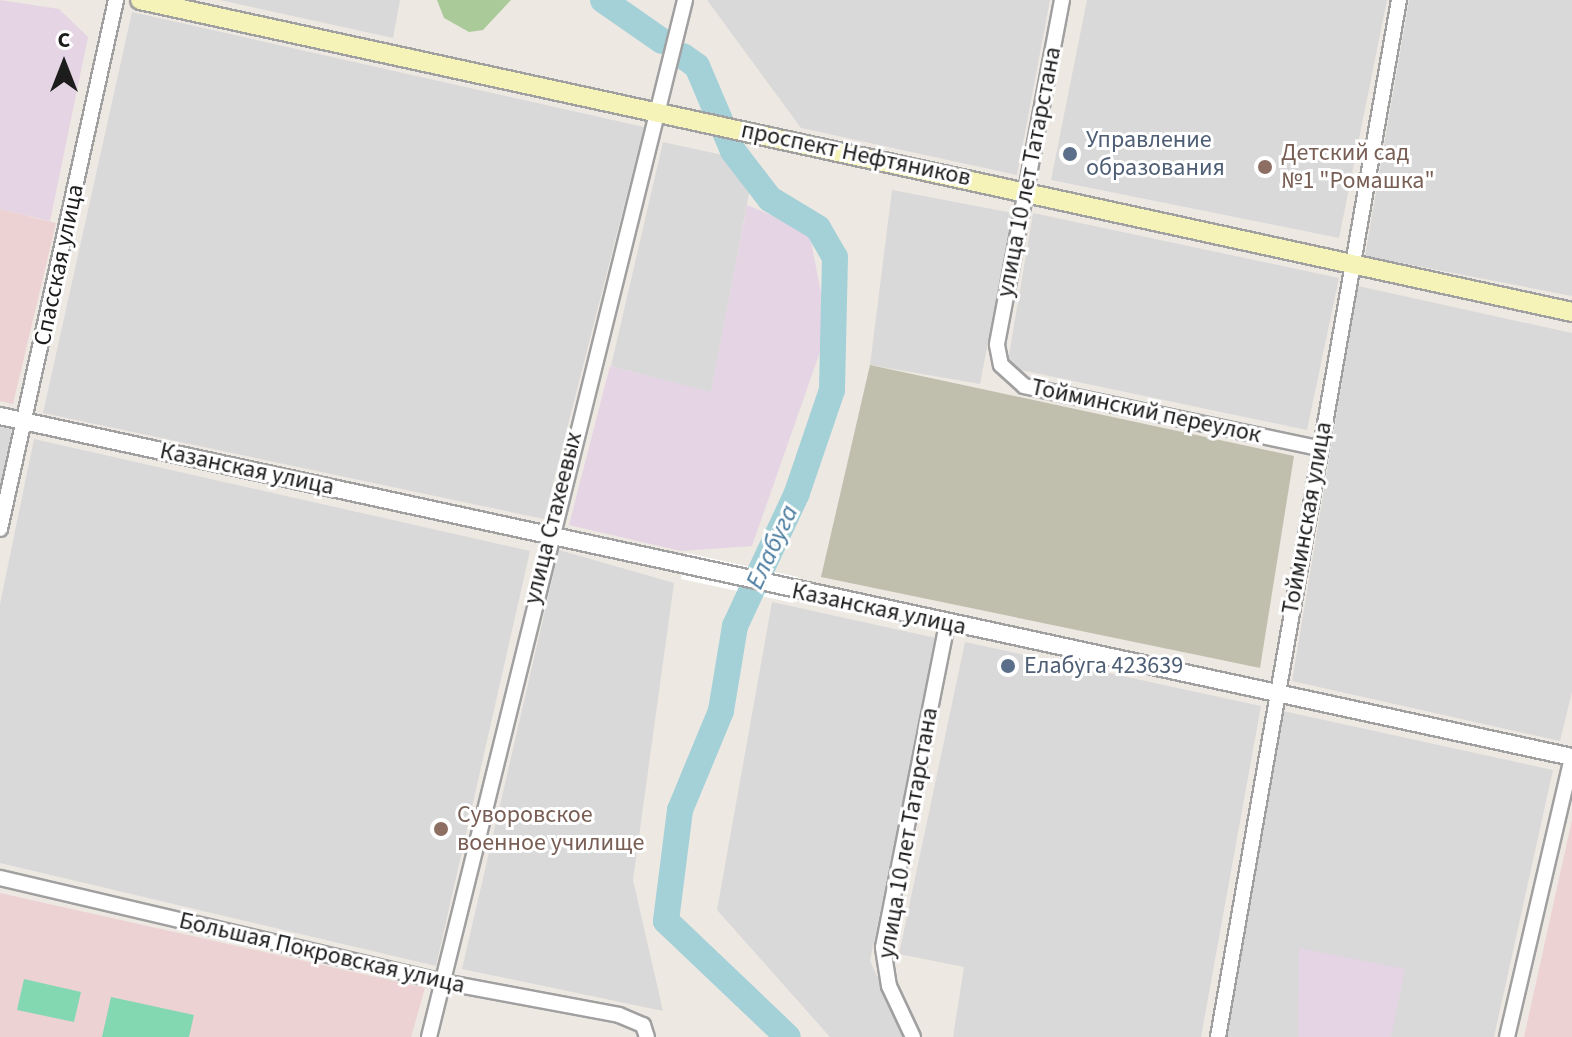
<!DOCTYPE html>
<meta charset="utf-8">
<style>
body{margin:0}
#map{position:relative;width:1572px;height:1037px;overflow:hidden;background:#ede8e2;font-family:"Source Sans 3",sans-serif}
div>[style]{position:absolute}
.residential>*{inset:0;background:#dad9d9}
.commercial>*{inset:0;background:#edd2d3}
.industrial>*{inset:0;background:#e5d4e4}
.construction>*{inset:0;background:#c0bfae}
.forest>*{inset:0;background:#abca99}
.pitch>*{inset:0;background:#84d8b1}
.pier>*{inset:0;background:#fff}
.river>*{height:26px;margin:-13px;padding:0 13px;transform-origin:13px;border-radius:13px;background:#a4d1d8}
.roads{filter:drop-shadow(2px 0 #a0a0a0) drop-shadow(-2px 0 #a0a0a0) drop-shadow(0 2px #a0a0a0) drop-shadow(0 -2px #a0a0a0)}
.minor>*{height:14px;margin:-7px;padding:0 7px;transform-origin:7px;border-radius:7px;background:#fff}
.tertiary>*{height:16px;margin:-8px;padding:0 8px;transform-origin:8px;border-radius:8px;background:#fff}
.secondary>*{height:18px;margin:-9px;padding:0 9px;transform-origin:9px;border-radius:9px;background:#f5f3b7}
.dots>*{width:22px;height:22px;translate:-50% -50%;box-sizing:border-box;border:4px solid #fff;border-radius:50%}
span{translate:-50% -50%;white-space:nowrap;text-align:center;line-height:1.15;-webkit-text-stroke:6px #fff;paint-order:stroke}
.service-label{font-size:24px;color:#4e5e75}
.left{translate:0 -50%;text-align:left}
.education-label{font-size:24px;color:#785e54}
.street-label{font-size:24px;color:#1c1c1c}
.water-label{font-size:26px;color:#4b7b9e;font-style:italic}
.north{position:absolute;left:24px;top:24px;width:80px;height:80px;-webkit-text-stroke:6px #fff;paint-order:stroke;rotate:0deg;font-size:22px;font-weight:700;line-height:32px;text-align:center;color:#1c1c1c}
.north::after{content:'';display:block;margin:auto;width:28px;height:36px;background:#1c1c1c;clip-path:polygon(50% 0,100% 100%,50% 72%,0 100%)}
</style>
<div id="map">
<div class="residential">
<div style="clip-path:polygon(220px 0,400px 0,393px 38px)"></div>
<div style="clip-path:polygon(707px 0,1050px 0,1017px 175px,801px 128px)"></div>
<div style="clip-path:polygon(1087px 0,1387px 0,1339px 238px,1051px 180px)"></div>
<div style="clip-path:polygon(1409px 0,1572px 0,1572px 296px,1365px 256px)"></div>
<div style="clip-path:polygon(132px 12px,644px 127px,544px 519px,43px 413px)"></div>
<div style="clip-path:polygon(663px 142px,755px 162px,711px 393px,611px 366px)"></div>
<div style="clip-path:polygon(892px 190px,1013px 213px,980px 384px,870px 365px)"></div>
<div style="clip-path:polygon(1033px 213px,1339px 278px,1307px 430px,1007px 367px)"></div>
<div style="clip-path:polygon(1358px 286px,1572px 333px,1572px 692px,1560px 741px,1292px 681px)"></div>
<div style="clip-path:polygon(0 427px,11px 429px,13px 452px,0 514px)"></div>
<div style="clip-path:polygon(34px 439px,530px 551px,436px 966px,0 863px,0 604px)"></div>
<div style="clip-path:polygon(559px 550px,674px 583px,633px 880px,663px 1011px,462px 969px)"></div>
<div style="clip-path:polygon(772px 602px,936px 638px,870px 961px,905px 1037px,830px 1037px,717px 910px)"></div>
<div style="clip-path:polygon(965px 642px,1261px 706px,1201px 1037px,953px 1037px,964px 967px,899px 954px)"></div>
<div style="clip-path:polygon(1283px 711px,1553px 770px,1494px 1037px,1227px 1037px)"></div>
</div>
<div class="commercial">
<div style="clip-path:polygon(0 209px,56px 223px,13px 404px,0 401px)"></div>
<div style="clip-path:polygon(1572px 820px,1572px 1037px,1524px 1037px)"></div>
<div style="clip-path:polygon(0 893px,425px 988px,411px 1037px,0 1037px)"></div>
</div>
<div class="industrial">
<div style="clip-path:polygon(0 0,59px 9px,88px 37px,50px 221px,0 209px)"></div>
<div style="clip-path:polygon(747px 205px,809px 231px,828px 329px,752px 546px,681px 551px,569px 525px,610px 366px,711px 392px)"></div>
<div style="clip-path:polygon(1299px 948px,1405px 969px,1391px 1037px,1298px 1037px)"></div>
</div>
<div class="construction">
<div style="clip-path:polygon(870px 365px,1294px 456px,1260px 668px,821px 577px)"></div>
</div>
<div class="forest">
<div style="clip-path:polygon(437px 0,511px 0,483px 30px,469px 32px,444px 18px)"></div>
</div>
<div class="pitch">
<div style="clip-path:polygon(24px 979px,81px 992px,74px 1022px,17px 1010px)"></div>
<div style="clip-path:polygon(111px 997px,194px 1015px,189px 1037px,102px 1037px)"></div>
</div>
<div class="pier">
<div style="clip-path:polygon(686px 553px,798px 577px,793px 603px,681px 579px)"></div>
</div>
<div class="river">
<div style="left:603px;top:0;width:72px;rotate:34.8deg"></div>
<div style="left:683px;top:56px;width:17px;rotate:36deg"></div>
<div style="left:697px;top:66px;width:92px;rotate:67deg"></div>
<div style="left:733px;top:151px;width:61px;rotate:52.4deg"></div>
<div style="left:770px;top:199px;width:56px;rotate:31.1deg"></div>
<div style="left:818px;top:228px;width:34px;rotate:60deg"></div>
<div style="left:835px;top:257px;width:133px;rotate:91.3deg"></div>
<div style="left:832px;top:390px;width:109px;rotate:108.8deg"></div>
<div style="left:797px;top:493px;width:147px;rotate:115deg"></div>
<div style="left:735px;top:626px;width:86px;rotate:99.4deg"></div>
<div style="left:721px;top:711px;width:107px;rotate:112.5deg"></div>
<div style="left:680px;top:810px;width:112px;rotate:97.2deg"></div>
<div style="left:666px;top:921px;width:168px;rotate:43.6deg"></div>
</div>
<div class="roads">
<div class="minor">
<div style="left:1062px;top:0;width:351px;rotate:100.7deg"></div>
<div style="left:997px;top:345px;width:20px;rotate:79deg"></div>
<div style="left:1001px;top:365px;width:31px;rotate:42deg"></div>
<div style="left:1024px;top:386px;width:301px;rotate:11.9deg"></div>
<div style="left:0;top:529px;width:542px;rotate:-77.63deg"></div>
<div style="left:0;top:878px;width:455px;rotate:13.2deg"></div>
<div style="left:443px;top:982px;width:179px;rotate:10.6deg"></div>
<div style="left:619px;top:1015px;width:26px;rotate:23deg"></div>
<div style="left:643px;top:1025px;width:13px;rotate:72deg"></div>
<div style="left:429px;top:1037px;width:1068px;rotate:-76.13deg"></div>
<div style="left:913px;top:1037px;width:56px;rotate:-115.2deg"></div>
<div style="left:889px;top:986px;width:39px;rotate:-99deg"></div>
<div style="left:883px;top:947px;width:330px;rotate:-78.8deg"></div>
<div style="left:1218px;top:1037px;width:1053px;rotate:-80.1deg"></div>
<div style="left:1507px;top:1037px;width:287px;rotate:-76.9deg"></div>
</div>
<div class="tertiary">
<div style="left:0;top:416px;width:1609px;rotate:12.24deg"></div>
</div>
<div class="secondary">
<div style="left:140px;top:0;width:1466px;rotate:12.29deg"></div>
</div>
</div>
<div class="dots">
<div style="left:1070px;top:154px;background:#5c6f8a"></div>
<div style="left:1265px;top:167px;background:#8d6e63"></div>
<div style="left:1008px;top:666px;background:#5c6f8a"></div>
<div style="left:441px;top:829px;background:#8d6e63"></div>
</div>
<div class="service-label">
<span class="left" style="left:1086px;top:154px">Управление<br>образования</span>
<span class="left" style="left:1024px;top:666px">Елабуга 423639</span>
</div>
<div class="education-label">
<span class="left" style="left:1281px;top:167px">Детский сад<br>№1 "Ромашка"</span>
<span class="left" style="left:457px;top:829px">Суворовское<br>военное училище</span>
</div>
<div class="street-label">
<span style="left:856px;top:154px;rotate:12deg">проспект Нефтяников</span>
<span style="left:1029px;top:172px;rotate:-79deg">улица 10 лет Татарстана</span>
<span style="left:59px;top:265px;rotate:-78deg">Спасская улица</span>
<span style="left:1146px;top:411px;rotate:12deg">Тойминский переулок</span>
<span style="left:247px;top:469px;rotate:12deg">Казанская улица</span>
<span style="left:553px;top:518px;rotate:-76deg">улица Стахеевых</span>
<span style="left:1307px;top:518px;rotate:-80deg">Тойминская улица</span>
<span style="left:879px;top:609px;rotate:12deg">Казанская улица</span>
<span style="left:908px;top:833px;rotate:-80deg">улица 10 лет Татарстана</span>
<span style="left:322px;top:953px;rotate:13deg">Большая Покровская улица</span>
</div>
<div class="water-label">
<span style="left:772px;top:547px;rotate:-65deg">Елабуга</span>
</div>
<div class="north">С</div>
</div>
